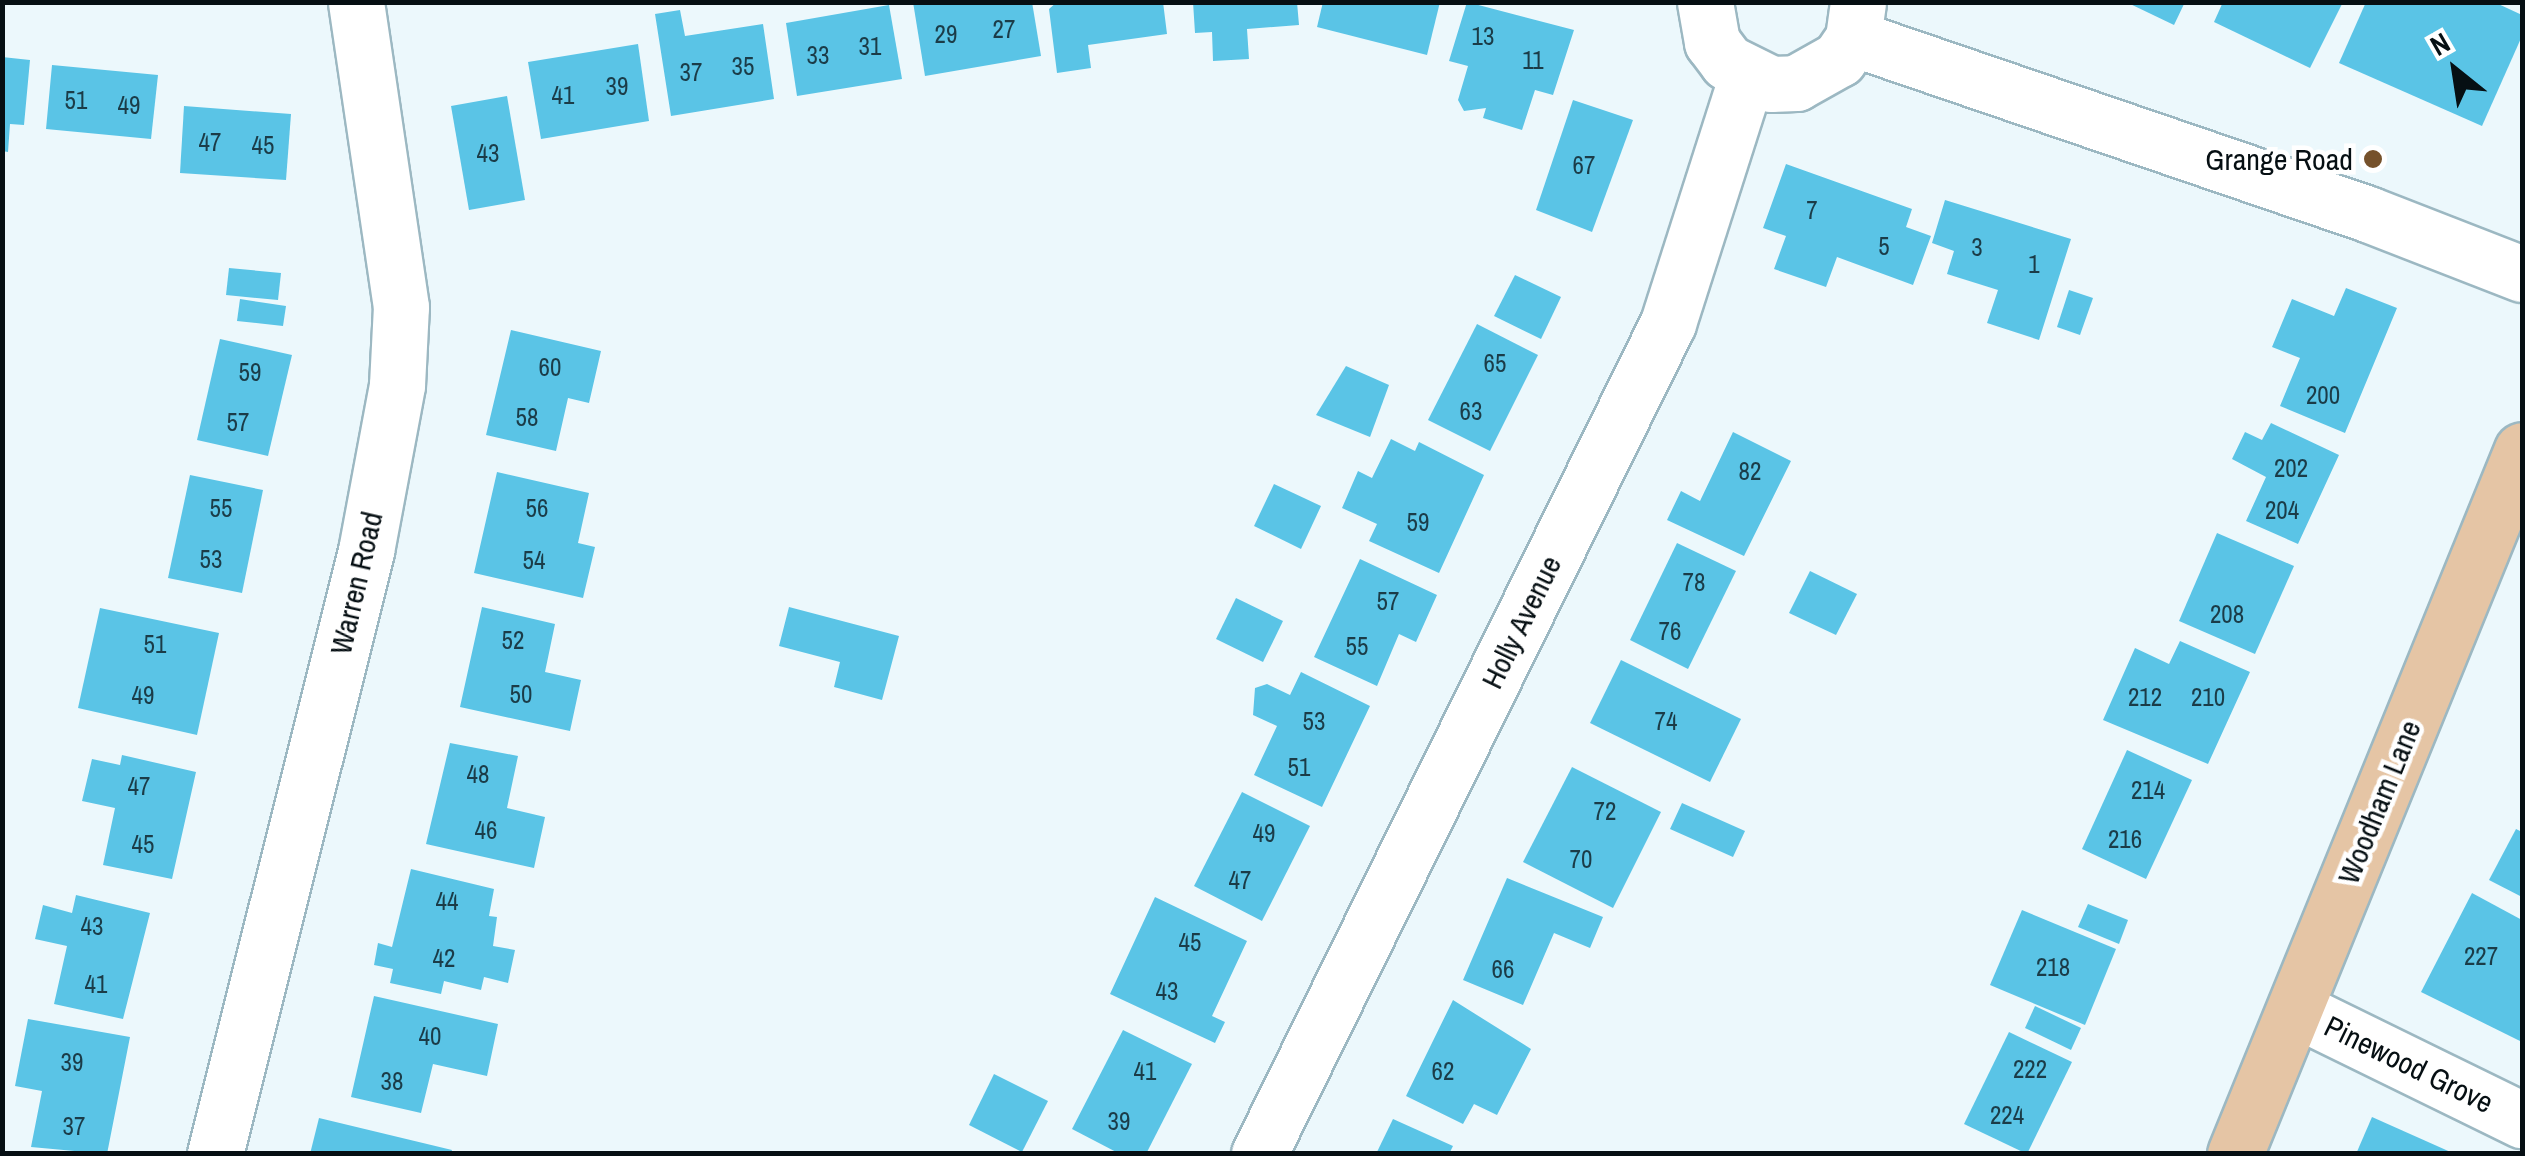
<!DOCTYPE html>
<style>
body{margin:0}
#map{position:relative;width:2525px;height:1156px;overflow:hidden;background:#ecf8fc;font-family:"Archivo Narrow",sans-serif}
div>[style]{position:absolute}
.building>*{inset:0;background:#5ac4e6}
.roads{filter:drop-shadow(2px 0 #9cb8c2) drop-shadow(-2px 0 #9cb8c2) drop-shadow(0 2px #9cb8c2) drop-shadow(0 -2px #9cb8c2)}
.minor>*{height:55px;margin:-27.5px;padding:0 27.5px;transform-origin:27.5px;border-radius:27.5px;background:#fff}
.major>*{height:55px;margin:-27.5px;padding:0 27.5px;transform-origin:27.5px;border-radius:27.5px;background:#e5c5a5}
.dots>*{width:28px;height:28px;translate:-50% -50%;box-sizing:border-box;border:5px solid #fff;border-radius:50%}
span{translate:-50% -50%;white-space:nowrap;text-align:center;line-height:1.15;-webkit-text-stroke:9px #fff;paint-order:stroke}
.number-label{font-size:25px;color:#1b3c48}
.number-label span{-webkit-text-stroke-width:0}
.poi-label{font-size:30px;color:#060f13}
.right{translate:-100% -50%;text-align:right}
.street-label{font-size:30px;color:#060f13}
.frame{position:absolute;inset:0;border:5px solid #060f13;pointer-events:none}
.north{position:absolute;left:2405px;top:20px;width:100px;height:100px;-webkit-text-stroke:8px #fff;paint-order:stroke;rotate:330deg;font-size:28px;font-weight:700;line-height:40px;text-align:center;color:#060f13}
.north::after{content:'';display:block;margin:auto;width:35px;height:45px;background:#060f13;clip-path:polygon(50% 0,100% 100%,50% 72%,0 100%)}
</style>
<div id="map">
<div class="building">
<div style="clip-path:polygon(913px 2px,1032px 2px,1041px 56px,925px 76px)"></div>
<div style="clip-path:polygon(1057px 2px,1163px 2px,1167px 34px,1088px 45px,1091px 68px,1057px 73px,1049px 9px)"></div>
<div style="clip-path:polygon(1193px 2px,1297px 2px,1299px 25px,1247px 29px,1249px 59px,1213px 61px,1212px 32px,1195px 33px)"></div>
<div style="clip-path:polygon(1323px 2px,1440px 2px,1427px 55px,1317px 27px)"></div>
<div style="clip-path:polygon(1467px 2px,1574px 30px,1553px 95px,1535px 90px,1522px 130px,1483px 118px,1486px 108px,1464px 111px,1458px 100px,1468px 66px,1449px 61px)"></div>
<div style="clip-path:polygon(2126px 2px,2185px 2px,2174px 25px)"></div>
<div style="clip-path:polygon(2223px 2px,2343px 2px,2310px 68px,2214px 22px)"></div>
<div style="clip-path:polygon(2366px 2px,2494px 2px,2522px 15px,2522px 36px,2482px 126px,2339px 63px)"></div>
<div style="clip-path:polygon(889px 5px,902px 79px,797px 96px,786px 23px)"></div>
<div style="clip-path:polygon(680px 10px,685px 36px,763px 24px,774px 99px,671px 116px,655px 14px)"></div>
<div style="clip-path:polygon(638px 44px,649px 121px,541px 139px,528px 62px)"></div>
<div style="clip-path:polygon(2px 57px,30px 60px,24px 125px,10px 124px,8px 152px,2px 151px)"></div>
<div style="clip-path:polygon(52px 65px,158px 75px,151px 139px,46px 129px)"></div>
<div style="clip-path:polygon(507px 96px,525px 200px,469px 210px,451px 106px)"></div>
<div style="clip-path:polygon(1573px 100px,1633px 120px,1592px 232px,1536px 210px)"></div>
<div style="clip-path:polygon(184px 106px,291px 114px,286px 180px,180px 173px)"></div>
<div style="clip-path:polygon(1786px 164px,1912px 209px,1906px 227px,1931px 236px,1913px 285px,1837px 257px,1826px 287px,1774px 269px,1786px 236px,1763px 228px)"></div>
<div style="clip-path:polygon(1945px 200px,2071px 239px,2039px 340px,1987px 323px,1998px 290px,1947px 274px,1954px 251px,1932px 243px)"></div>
<div style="clip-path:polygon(229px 268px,281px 273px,278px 300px,226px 295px)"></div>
<div style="clip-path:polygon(1515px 275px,1561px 297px,1541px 339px,1494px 316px)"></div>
<div style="clip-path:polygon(2346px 288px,2397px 308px,2345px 433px,2280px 406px,2300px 358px,2272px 347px,2292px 299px,2334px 316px)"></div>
<div style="clip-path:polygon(2069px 290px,2093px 298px,2080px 335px,2057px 327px)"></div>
<div style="clip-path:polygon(240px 299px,286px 306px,283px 326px,237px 321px)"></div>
<div style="clip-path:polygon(1477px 324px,1538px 355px,1490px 451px,1428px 420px)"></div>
<div style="clip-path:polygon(511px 330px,601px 351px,589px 403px,568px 398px,556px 451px,486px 435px)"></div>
<div style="clip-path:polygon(220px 339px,292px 355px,268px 456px,197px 440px)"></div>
<div style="clip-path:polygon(1346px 366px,1389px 385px,1370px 437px,1316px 415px)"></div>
<div style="clip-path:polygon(2271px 423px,2339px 455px,2298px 544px,2246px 521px,2266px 477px,2232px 459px,2245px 432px,2262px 440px)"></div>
<div style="clip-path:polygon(1733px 432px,1791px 461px,1744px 556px,1667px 520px,1681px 491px,1700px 501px)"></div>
<div style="clip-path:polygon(1391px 439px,1415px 451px,1419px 442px,1484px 475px,1439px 573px,1369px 541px,1377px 524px,1342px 508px,1358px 471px,1372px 478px)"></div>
<div style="clip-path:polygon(497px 472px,589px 493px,578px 543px,595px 547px,583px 598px,474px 573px)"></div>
<div style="clip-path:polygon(190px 475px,263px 490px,242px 593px,168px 578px)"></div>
<div style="clip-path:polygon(1274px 484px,1321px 506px,1301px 549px,1254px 526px)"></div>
<div style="clip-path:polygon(2217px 533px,2294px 566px,2255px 654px,2179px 621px)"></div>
<div style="clip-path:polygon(1677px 543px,1736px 571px,1688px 669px,1630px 640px)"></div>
<div style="clip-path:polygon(1360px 559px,1437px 595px,1416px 642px,1399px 634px,1377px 686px,1314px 657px)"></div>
<div style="clip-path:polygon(1810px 571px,1857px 594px,1836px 635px,1789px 613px)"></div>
<div style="clip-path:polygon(1236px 598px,1283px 621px,1263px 662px,1216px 639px)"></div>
<div style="clip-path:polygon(482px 607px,555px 624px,545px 672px,581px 680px,570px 731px,460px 707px)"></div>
<div style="clip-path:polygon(789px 607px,899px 636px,882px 700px,834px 687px,840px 662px,779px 646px)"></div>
<div style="clip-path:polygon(100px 608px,219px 633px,197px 735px,78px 708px)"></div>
<div style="clip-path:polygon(2180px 641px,2250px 672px,2208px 764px,2103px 720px,2135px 648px,2169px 664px)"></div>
<div style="clip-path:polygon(1621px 660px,1741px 719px,1710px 782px,1590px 723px)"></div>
<div style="clip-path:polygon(1301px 672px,1370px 706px,1322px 807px,1254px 775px,1277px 726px,1253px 715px,1255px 688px,1267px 684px,1290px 695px)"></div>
<div style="clip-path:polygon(450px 743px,518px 756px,507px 808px,545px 817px,534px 868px,426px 844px)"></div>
<div style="clip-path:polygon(2127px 750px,2192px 780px,2146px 879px,2082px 849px)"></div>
<div style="clip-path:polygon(122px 755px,196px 772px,172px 879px,103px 865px,115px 808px,82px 801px,92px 759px,120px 765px)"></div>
<div style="clip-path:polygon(1572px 767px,1661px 812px,1613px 908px,1523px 862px)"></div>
<div style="clip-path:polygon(1242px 792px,1310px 826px,1262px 921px,1194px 886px)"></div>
<div style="clip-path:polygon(1682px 803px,1745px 831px,1733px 857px,1670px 829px)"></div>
<div style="clip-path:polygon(2516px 829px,2522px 832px,2522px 897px,2489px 880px)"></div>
<div style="clip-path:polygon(411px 869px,494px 889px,489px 916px,497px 917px,493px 946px,515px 950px,508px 983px,484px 977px,481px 990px,444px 981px,441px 994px,390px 983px,393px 969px,374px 965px,378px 943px,392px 947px)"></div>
<div style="clip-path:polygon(1507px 878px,1603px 917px,1590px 948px,1554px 933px,1523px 1005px,1463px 980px)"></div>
<div style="clip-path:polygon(2472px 893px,2522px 920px,2522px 1042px,2421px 992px)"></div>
<div style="clip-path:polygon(76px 895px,150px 913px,123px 1019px,54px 1004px,67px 946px,35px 939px,43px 905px,72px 913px)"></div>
<div style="clip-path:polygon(1155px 897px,1247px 941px,1212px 1016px,1225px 1022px,1215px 1043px,1110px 994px)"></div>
<div style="clip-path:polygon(2088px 904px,2128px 920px,2119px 944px,2078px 927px)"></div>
<div style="clip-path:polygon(2022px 910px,2116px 949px,2085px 1025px,1990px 985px)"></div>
<div style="clip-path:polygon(374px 996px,498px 1024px,487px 1076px,433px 1064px,421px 1113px,351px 1097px)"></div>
<div style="clip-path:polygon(1453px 1000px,1531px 1049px,1497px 1115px,1474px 1104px,1463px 1124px,1406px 1096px)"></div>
<div style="clip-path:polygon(2035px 1006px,2081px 1028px,2071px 1050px,2025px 1028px)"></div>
<div style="clip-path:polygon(28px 1019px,130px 1037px,107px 1154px,31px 1147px,42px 1091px,15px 1086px)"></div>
<div style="clip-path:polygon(1123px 1030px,1192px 1064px,1146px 1154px,1120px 1154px,1072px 1129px)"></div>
<div style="clip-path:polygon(2009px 1032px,2072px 1062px,2027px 1154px,1964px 1124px)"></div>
<div style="clip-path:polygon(994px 1074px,1048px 1101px,1022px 1152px,969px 1125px)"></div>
<div style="clip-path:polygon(2372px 1117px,2455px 1154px,2356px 1154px)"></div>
<div style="clip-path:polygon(319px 1118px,452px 1150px,451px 1154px,310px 1154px)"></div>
<div style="clip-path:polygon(1393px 1119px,1453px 1146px,1449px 1154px,1376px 1154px)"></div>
</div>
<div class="roads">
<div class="minor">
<div style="left:1705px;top:2px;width:41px;rotate:80.1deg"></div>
<div style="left:1712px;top:42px;width:25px;rotate:53deg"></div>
<div style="left:1727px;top:62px;width:49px;rotate:26.6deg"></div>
<div style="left:1771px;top:84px;width:25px;rotate:-2deg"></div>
<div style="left:1796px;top:83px;width:49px;rotate:-29.2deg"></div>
<div style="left:1839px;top:59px;width:25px;rotate:-56deg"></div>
<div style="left:1853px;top:38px;width:36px;rotate:-82deg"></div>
<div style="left:1853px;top:38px;width:544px;rotate:18.87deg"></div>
<div style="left:2368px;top:214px;width:165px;rotate:21.3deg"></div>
<div style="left:2295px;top:1009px;width:253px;rotate:26.1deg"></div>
<div style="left:215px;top:1154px;width:622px;rotate:-75.94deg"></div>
<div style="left:366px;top:551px;width:169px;rotate:-79.4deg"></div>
<div style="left:397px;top:385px;width:78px;rotate:-87.1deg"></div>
<div style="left:401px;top:307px;width:308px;rotate:-98.4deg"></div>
<div style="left:1259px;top:1154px;width:926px;rotate:-63.79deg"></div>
<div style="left:1668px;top:323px;width:259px;rotate:-72.3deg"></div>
</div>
<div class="major">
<div style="left:2235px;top:1154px;width:760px;rotate:-67.82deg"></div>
</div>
</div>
<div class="dots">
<div style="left:2373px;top:159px;background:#75512b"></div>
</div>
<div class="number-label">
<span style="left:1004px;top:29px">27</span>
<span style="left:946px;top:34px">29</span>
<span style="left:1483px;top:36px">13</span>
<span style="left:870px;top:46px">31</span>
<span style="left:818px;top:55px">33</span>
<span style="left:1533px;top:60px">11</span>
<span style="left:743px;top:66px">35</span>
<span style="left:691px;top:72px">37</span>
<span style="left:617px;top:86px">39</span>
<span style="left:563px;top:95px">41</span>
<span style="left:76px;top:100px">51</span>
<span style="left:129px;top:105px">49</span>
<span style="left:210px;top:142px">47</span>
<span style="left:263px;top:145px">45</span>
<span style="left:488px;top:153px">43</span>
<span style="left:1584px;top:165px">67</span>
<span style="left:1812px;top:210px">7</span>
<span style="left:1884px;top:246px">5</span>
<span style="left:1977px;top:247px">3</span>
<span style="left:2034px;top:264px">1</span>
<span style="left:1495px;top:363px">65</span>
<span style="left:550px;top:367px">60</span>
<span style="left:250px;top:372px">59</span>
<span style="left:2323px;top:395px">200</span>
<span style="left:1471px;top:411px">63</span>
<span style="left:527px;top:417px">58</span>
<span style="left:238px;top:422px">57</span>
<span style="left:2291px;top:468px">202</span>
<span style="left:1750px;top:471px">82</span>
<span style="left:221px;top:508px">55</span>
<span style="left:537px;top:508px">56</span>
<span style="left:2282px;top:510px">204</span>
<span style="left:1418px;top:522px">59</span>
<span style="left:211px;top:559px">53</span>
<span style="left:534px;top:560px">54</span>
<span style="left:1694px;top:582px">78</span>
<span style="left:1388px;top:601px">57</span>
<span style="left:2227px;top:614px">208</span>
<span style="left:1670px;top:631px">76</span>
<span style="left:513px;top:640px">52</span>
<span style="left:155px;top:644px">51</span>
<span style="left:1357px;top:646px">55</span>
<span style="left:521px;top:694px">50</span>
<span style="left:143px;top:695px">49</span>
<span style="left:2145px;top:697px">212</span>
<span style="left:2208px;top:697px">210</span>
<span style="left:1314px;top:721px">53</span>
<span style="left:1666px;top:721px">74</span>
<span style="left:1299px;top:767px">51</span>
<span style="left:478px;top:774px">48</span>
<span style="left:139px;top:786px">47</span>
<span style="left:2148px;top:790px">214</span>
<span style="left:1605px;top:811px">72</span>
<span style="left:486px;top:830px">46</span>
<span style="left:1264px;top:833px">49</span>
<span style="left:2125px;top:839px">216</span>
<span style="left:143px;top:844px">45</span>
<span style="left:1581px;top:859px">70</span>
<span style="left:1240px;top:880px">47</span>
<span style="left:447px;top:901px">44</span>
<span style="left:92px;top:926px">43</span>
<span style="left:1190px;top:942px">45</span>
<span style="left:2481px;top:956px">227</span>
<span style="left:444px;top:958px">42</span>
<span style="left:2053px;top:967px">218</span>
<span style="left:1503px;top:969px">66</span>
<span style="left:96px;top:984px">41</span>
<span style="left:1167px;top:991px">43</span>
<span style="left:430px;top:1036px">40</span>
<span style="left:72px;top:1062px">39</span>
<span style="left:2030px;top:1069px">222</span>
<span style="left:1145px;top:1071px">41</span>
<span style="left:1443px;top:1071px">62</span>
<span style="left:392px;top:1081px">38</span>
<span style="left:2007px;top:1115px">224</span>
<span style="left:1119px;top:1121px">39</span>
<span style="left:74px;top:1126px">37</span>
</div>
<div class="poi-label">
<span class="right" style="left:2353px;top:159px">Grange Road</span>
</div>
<div class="street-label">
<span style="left:356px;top:583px;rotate:-77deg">Warren Road</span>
<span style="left:1521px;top:622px;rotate:-64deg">Holly Avenue</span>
<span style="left:2379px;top:802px;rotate:-68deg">Woodham Lane</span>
<span style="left:2409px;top:1064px;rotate:26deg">Pinewood Grove</span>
</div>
<div class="frame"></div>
<div class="north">N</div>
</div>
